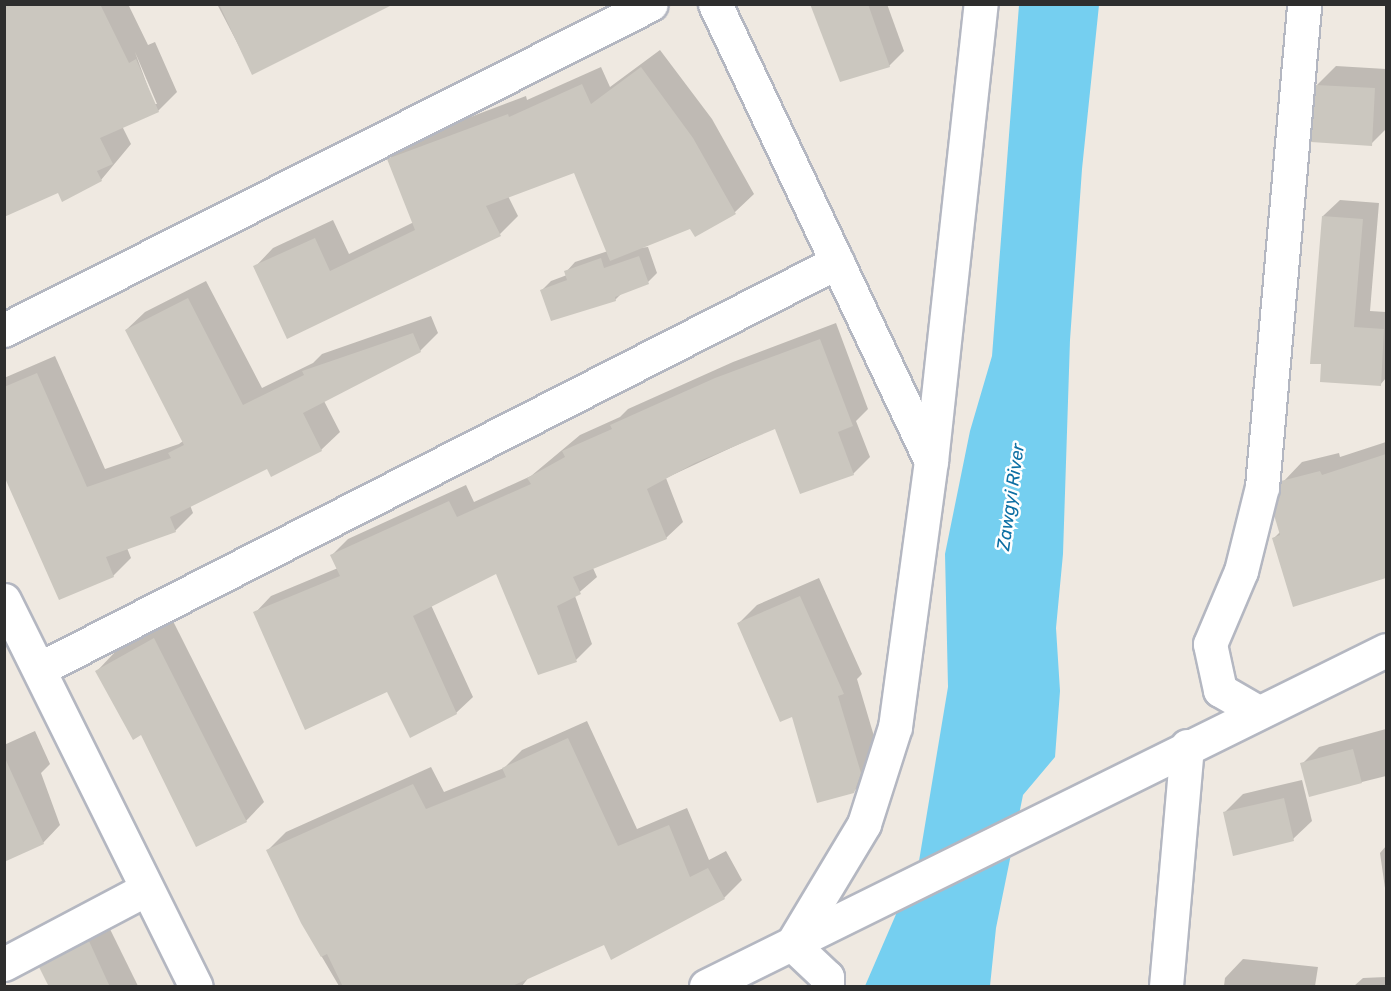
<!DOCTYPE html>
<style>
body{margin:0}
#map{position:relative;width:1391px;height:991px;overflow:hidden;background:#efe9e1;font-family:Rubik,sans-serif}
div>[style]{position:absolute}
.water>*{inset:0;background:#75cff0}
.shadow>*{inset:0;background:#0003}
.building>*{inset:0;background:#cbc7bf}
.roads{filter:drop-shadow(2px 0 #b4b7c1) drop-shadow(-2px 0 #b4b7c1) drop-shadow(0 2px #b4b7c1) drop-shadow(0 -2px #b4b7c1)}
.minor>*{height:33px;margin:-16.5px;padding:0 16.5px;transform-origin:16.5px;border-radius:16.5px;background:#fff}
span{translate:-50% -50%;white-space:nowrap;text-align:center;line-height:1.15;-webkit-text-stroke:5px #fff;paint-order:stroke}
.water-label{font-size:18px;color:#0d6fa3;font-style:italic}
.frame{position:absolute;inset:0;border:6px solid #2e2e2e;pointer-events:none}
</style>
<div id="map">
<div class="water">
<div style="clip-path:polygon(1019px 5px,1099px 5px,1082px 169px,1070px 340px,1063px 554px,1056px 628px,1060px 691px,1055px 757px,1023px 795px,996px 928px,990px 986px,865px 986px,919px 861px,948px 687px,945px 554px,970px 431px,992px 356px)"></div>
</div>
<div class="shadow">
<div style="clip-path:polygon(evenodd,4px 4px,128px 4px,148px 45px,155px 42px,177px 92px,158px 111px,122px 126px,131px 144px,101px 180px,58px 191px,4px 4px,135px 52px,157px 104px,154px 104px,135px 52px)"></div>
<div style="clip-path:polygon(217px 4px,383px 4px,253px 73px)"></div>
<div style="clip-path:polygon(812px 4px,887px 4px,904px 51px,889px 66px)"></div>
<div style="clip-path:polygon(660px 50px,712px 119px,754px 194px,735px 212px,695px 235px,690px 227px,639px 248px,648px 247px,657px 273px,648px 282px,623px 292px,615px 300px,542px 290px,551px 281px,567px 275px,566px 272px,575px 262px,608px 251px,575px 171px,508px 196px,518px 216px,500px 234px,288px 337px,255px 267px,273px 248px,333px 220px,349px 254px,414px 222px,389px 159px,407px 141px,526px 96px,527px 100px,601px 67px,610px 87px)"></div>
<div style="clip-path:polygon(1336px 66px,1386px 69px,1386px 129px,1371px 144px,1317px 85px)"></div>
<div style="clip-path:polygon(1340px 200px,1379px 203px,1370px 311px,1386px 312px,1386px 378px,1380px 385px,1321px 381px,1323px 216px)"></div>
<div style="clip-path:polygon(206px 281px,262px 388px,313px 363px,322px 354px,431px 316px,438px 333px,420px 351px,324px 401px,340px 432px,321px 450px,267px 467px,190px 505px,193px 513px,175px 531px,127px 548px,131px 558px,113px 576px,4px 470px,4px 378px,55px 356px,105px 469px,179px 444px,183px 441px,126px 330px,145px 312px)"></div>
<div style="clip-path:polygon(836px 323px,868px 409px,856px 421px,870px 457px,853px 474px,776px 427px,666px 478px,683px 522px,666px 538px,593px 568px,597px 577px,575px 596px,592px 644px,576px 660px,497px 572px,431px 605px,473px 697px,456px 713px,388px 690px,255px 613px,271px 596px,338px 568px,332px 555px,348px 539px,466px 485px,474px 502px,531px 476px,580px 435px,620px 417px,628px 409px,733px 362px)"></div>
<div style="clip-path:polygon(1386px 442px,1386px 541px,1369px 547px,1274px 538px,1280px 532px,1283px 482px,1302px 462px,1339px 453px,1340px 457px)"></div>
<div style="clip-path:polygon(819px 578px,862px 674px,857px 679px,879px 753px,873px 772px,854px 791px,793px 715px,738px 624px,757px 605px)"></div>
<div style="clip-path:polygon(173px 621px,264px 802px,246px 821px,142px 733px,97px 671px,115px 652px)"></div>
<div style="clip-path:polygon(587px 721px,637px 829px,687px 808px,709px 860px,726px 851px,742px 880px,724px 898px,604px 943px,529px 977px,522px 986px,339px 986px,302px 923px,268px 850px,286px 832px,431px 767px,444px 792px,504px 768px,522px 750px)"></div>
<div style="clip-path:polygon(1386px 729px,1386px 776px,1310px 795px,1302px 764px,1319px 747px)"></div>
<div style="clip-path:polygon(35px 731px,50px 764px,41px 773px,60px 825px,43px 843px,4px 861px,4px 745px)"></div>
<div style="clip-path:polygon(1302px 780px,1312px 821px,1293px 839px,1224px 813px,1243px 794px)"></div>
<div style="clip-path:polygon(1386px 846px,1386px 895px,1380px 853px)"></div>
<div style="clip-path:polygon(107px 923px,138px 986px,51px 986px,41px 967px,60px 948px)"></div>
<div style="clip-path:polygon(1243px 959px,1318px 967px,1315px 986px,1224px 986px,1225px 978px)"></div>
<div style="clip-path:polygon(1386px 977px,1386px 986px,1354px 986px,1363px 978px)"></div>
</div>
<div class="building">
<div style="clip-path:polygon(4px 4px,100px 4px,129px 63px,136px 59px,159px 112px,100px 138px,113px 164px,97px 171px,102px 181px,62px 202px,58px 193px,4px 217px)"></div>
<div style="clip-path:polygon(219px 4px,394px 4px,252px 75px)"></div>
<div style="clip-path:polygon(810px 4px,868px 4px,890px 67px,840px 82px)"></div>
<div style="clip-path:polygon(641px 67px,693px 138px,736px 214px,695px 237px,690px 229px,610px 261px,574px 173px,486px 206px,501px 236px,287px 339px,253px 266px,315px 238px,330px 271px,415px 230px,387px 159px,508px 114px,509px 117px,582px 84px,591px 104px)"></div>
<div style="clip-path:polygon(1316px 85px,1375px 88px,1372px 146px,1311px 142px)"></div>
<div style="clip-path:polygon(1322px 216px,1363px 219px,1354px 327px,1384px 329px,1381px 386px,1320px 382px,1321px 364px,1310px 364px)"></div>
<div style="clip-path:polygon(639px 256px,649px 284px,615px 297px,616px 301px,551px 321px,540px 290px,567px 280px,564px 271px,601px 258px,604px 268px)"></div>
<div style="clip-path:polygon(188px 298px,243px 405px,304px 375px,302px 371px,413px 333px,421px 352px,303px 413px,322px 451px,271px 477px,267px 469px,170px 517px,176px 532px,106px 557px,114px 577px,59px 600px,4px 476px,4px 387px,37px 373px,87px 487px,171px 458px,168px 453px,184px 445px,125px 330px)"></div>
<div style="clip-path:polygon(820px 339px,853px 426px,838px 432px,854px 475px,800px 494px,775px 429px,695px 463px,647px 489px,667px 539px,573px 577px,581px 594px,557px 606px,577px 662px,538px 675px,496px 574px,413px 616px,457px 714px,410px 738px,387px 692px,305px 730px,253px 612px,340px 576px,330px 555px,449px 501px,457px 517px,531px 484px,527px 478px,565px 457px,562px 451px,612px 429px,610px 425px,715px 378px)"></div>
<div style="clip-path:polygon(1386px 454px,1386px 578px,1293px 607px,1272px 538px,1280px 535px,1274px 515px,1281px 481px,1320px 471px,1322px 475px)"></div>
<div style="clip-path:polygon(800px 596px,844px 694px,838px 696px,861px 773px,854px 793px,817px 803px,792px 717px,780px 722px,737px 623px)"></div>
<div style="clip-path:polygon(154px 638px,247px 822px,196px 847px,141px 735px,133px 740px,95px 671px)"></div>
<div style="clip-path:polygon(568px 738px,618px 846px,669px 825px,690px 877px,708px 868px,725px 899px,611px 960px,604px 945px,510px 987px,343px 987px,327px 954px,321px 957px,301px 923px,266px 850px,413px 784px,426px 809px,506px 777px,502px 768px)"></div>
<div style="clip-path:polygon(1353px 749px,1362px 783px,1309px 797px,1300px 763px)"></div>
<div style="clip-path:polygon(4px 756px,44px 844px,4px 862px)"></div>
<div style="clip-path:polygon(1284px 798px,1294px 841px,1233px 856px,1223px 812px)"></div>
<div style="clip-path:polygon(89px 941px,110px 987px,49px 987px,39px 967px)"></div>
</div>
<div class="roads">
<div class="minor">
<div style="left:715px;top:4px;width:505px;rotate:64.7deg"></div>
<div style="left:4px;top:330px;width:724px;rotate:-26.74deg"></div>
<div style="left:4px;top:600px;width:431px;rotate:63.6deg"></div>
<div style="left:39px;top:669px;width:896px;rotate:-27.02deg"></div>
<div style="left:1258px;top:712px;width:44px;rotate:-149.9deg"></div>
<div style="left:1220px;top:690px;width:47px;rotate:-102.3deg"></div>
<div style="left:1210px;top:644px;width:79px;rotate:-67deg"></div>
<div style="left:1241px;top:571px;width:87px;rotate:-76deg"></div>
<div style="left:1262px;top:487px;width:485px;rotate:-85deg"></div>
<div style="left:4px;top:964px;width:161px;rotate:-27.8deg"></div>
<div style="left:706px;top:986px;width:758px;rotate:-26.29deg"></div>
<div style="left:827px;top:986px;width:9px;rotate:-90deg"></div>
<div style="left:827px;top:977px;width:48px;rotate:-136.7deg"></div>
<div style="left:792px;top:944px;width:140px;rotate:-59deg"></div>
<div style="left:864px;top:824px;width:102px;rotate:-72.3deg"></div>
<div style="left:895px;top:727px;width:268px;rotate:-82.3deg"></div>
<div style="left:931px;top:461px;width:460px;rotate:-83.8deg"></div>
<div style="left:1166px;top:986px;width:241px;rotate:-85deg"></div>
</div>
</div>
<div class="water-label">
<span style="left:1011px;top:497px;rotate:-82deg">Zawgyi River</span>
</div>
<div class="frame"></div>
</div>
